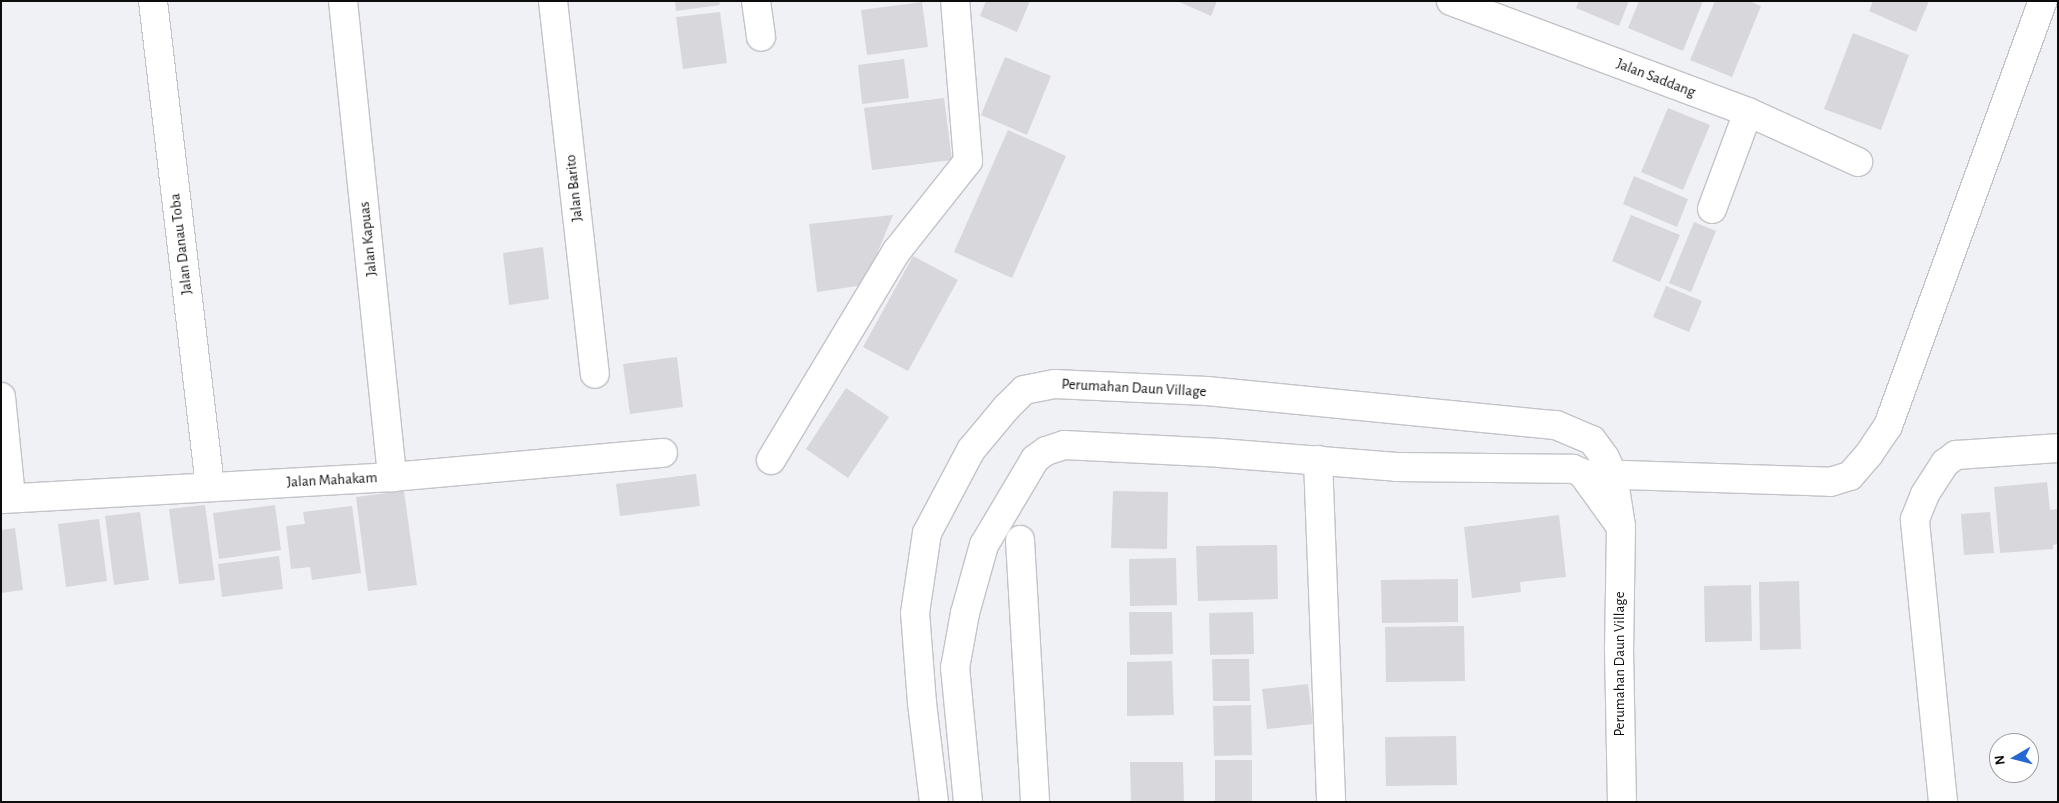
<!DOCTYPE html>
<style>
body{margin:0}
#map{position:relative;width:2059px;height:803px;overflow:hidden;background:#f0f1f5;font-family:"Alegreya Sans",sans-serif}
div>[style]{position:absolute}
.building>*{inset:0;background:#d7d7dc}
.roads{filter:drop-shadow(1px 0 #c3c3c8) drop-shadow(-1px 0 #c3c3c8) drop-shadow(0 1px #c3c3c8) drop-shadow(0 -1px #c3c3c8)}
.minor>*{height:28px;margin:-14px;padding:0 14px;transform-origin:14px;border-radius:14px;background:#fff}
span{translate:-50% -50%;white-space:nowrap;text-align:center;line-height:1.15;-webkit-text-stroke:4px #fff;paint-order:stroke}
.street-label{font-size:15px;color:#0c0c0d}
.frame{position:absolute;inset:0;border:2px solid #0c0c0d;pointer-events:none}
.north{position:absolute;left:1989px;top:733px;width:50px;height:50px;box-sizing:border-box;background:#fff;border:1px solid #9e9e9e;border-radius:50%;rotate:262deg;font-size:14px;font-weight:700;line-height:20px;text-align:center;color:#0c0c0d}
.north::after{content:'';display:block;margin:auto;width:18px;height:22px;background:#2567d3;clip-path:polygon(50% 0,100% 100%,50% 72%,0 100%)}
</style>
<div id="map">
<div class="building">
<div style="clip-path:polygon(675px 1px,719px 1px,720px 5px,676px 11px)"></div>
<div style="clip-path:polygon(986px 1px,1030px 1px,1017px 32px,980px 16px)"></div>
<div style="clip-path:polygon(1177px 1px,1217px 1px,1211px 16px)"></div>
<div style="clip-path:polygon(1579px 1px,1629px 1px,1619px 26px,1576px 8px)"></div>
<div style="clip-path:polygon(1639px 1px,1703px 1px,1683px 51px,1628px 28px)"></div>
<div style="clip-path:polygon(1715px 1px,1749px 1px,1761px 6px,1732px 77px,1690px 60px)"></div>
<div style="clip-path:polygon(1873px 1px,1929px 1px,1916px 32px,1869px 11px)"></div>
<div style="clip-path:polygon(922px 2px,928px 47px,867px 55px,861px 10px)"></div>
<div style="clip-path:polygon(720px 12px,727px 63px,683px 69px,676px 17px)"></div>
<div style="clip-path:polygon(1853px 33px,1909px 55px,1881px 130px,1824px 109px)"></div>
<div style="clip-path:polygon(1005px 57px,1051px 76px,1027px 135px,981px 115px)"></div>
<div style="clip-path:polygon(904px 59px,909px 98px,862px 104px,858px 65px)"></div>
<div style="clip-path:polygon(944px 98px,952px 160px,872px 170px,864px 108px)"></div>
<div style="clip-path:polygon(1668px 108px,1710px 125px,1683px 190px,1641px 172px)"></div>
<div style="clip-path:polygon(1008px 130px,1066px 156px,1012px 278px,954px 252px)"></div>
<div style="clip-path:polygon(1634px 176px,1688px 199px,1677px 227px,1623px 204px)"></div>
<div style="clip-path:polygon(893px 215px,864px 285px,817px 292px,809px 224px)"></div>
<div style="clip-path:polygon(1631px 215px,1680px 235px,1660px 282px,1612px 261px)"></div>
<div style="clip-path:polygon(1694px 222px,1716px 231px,1691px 292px,1669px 283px)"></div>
<div style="clip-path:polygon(543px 247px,549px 299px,509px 305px,503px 253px)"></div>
<div style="clip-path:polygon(913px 256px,958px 280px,908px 371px,863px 347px)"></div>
<div style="clip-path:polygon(1666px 286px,1702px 301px,1689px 332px,1653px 317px)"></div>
<div style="clip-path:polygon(677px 357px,683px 407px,630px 414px,623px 364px)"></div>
<div style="clip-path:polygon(846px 388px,889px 417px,848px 478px,806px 449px)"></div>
<div style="clip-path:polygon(696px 474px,700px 506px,620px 516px,616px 484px)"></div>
<div style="clip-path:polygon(2047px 482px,2050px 510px,2058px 509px,2058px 544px,2053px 545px,2053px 549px,2000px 553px,1994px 487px)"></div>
<div style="clip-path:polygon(404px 491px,417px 585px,368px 591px,356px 497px)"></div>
<div style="clip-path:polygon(1113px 491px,1168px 492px,1167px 549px,1111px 548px)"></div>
<div style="clip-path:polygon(205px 505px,215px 580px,179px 584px,169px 509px)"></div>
<div style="clip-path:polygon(275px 505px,281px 550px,219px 559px,213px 513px)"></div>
<div style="clip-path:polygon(352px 506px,361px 573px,312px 580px,310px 567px,291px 569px,286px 526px,305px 524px,303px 512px)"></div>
<div style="clip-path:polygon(140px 512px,149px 580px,114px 585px,105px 516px)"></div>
<div style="clip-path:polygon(1990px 512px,1994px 553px,1964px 555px,1961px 514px)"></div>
<div style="clip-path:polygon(1559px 515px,1566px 577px,1520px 582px,1521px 592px,1472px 598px,1464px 527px)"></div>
<div style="clip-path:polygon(99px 519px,107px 581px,66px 587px,58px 524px)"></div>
<div style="clip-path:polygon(15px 528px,23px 590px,1px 593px,1px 530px)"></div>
<div style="clip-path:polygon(1277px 545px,1278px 599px,1198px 601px,1196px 546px)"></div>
<div style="clip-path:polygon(279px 556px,283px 589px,222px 597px,218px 564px)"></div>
<div style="clip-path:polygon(1176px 558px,1177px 605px,1130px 606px,1129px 559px)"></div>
<div style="clip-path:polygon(1458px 579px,1458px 622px,1382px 623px,1381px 580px)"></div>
<div style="clip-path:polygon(1799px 581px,1801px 649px,1760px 650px,1759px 582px)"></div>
<div style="clip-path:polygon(1751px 585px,1752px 641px,1705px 642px,1704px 586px)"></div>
<div style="clip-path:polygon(1129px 612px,1172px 612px,1173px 654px,1130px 655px)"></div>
<div style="clip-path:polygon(1253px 612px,1254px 654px,1210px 655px,1209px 613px)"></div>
<div style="clip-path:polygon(1464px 626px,1465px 681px,1386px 682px,1385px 627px)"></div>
<div style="clip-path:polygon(1212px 659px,1249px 659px,1250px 701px,1213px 701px)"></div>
<div style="clip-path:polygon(1172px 661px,1174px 715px,1127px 716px,1127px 662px)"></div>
<div style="clip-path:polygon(1308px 684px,1313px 724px,1267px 729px,1262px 689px)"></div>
<div style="clip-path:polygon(1251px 705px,1252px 755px,1214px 756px,1213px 706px)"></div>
<div style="clip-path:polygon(1456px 736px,1457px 785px,1386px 786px,1385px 737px)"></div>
<div style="clip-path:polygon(1215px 760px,1252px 760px,1252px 802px,1215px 802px)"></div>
<div style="clip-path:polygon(1130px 762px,1183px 762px,1184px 802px,1131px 802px)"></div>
</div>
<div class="roads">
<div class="minor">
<div style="left:153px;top:1px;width:488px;rotate:83.3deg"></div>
<div style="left:343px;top:1px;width:479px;rotate:84.1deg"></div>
<div style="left:553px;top:1px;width:375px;rotate:83.6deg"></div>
<div style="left:756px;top:1px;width:36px;rotate:82deg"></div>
<div style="left:1451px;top:1px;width:317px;rotate:20.5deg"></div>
<div style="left:1748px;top:112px;width:121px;rotate:24.4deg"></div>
<div style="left:1712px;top:209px;width:103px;rotate:-69.6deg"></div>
<div style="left:1px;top:397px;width:100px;rotate:84.3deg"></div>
<div style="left:771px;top:460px;width:243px;rotate:-59deg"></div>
<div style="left:896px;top:252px;width:116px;rotate:-51.6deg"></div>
<div style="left:968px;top:161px;width:161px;rotate:-94.6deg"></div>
<div style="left:1318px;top:460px;width:342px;rotate:87.8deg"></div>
<div style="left:1594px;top:474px;width:236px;rotate:1.9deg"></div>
<div style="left:1830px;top:482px;width:21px;rotate:-17deg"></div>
<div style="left:1850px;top:476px;width:29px;rotate:-49deg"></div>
<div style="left:1869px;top:454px;width:34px;rotate:-56deg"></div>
<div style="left:1888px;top:426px;width:452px;rotate:-70deg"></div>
<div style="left:1px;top:499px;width:392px;rotate:-3.2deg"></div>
<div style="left:392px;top:477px;width:272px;rotate:-5.1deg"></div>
<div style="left:1020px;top:540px;width:262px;rotate:86.7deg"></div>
<div style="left:934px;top:802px;width:100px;rotate:-96.9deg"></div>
<div style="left:922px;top:703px;width:90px;rotate:-94.4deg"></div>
<div style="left:915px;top:613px;width:81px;rotate:-81.5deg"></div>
<div style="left:927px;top:533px;width:94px;rotate:-62.1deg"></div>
<div style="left:971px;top:450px;width:55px;rotate:-50.2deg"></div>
<div style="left:1006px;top:408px;width:25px;rotate:-45deg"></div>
<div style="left:1024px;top:390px;width:31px;rotate:-11deg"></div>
<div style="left:1054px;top:384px;width:153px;rotate:2.6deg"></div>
<div style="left:1207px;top:391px;width:351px;rotate:5.6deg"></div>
<div style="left:1556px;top:425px;width:39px;rotate:23deg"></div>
<div style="left:1592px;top:440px;width:22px;rotate:54deg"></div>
<div style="left:1605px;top:458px;width:19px;rotate:65deg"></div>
<div style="left:1613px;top:475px;width:52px;rotate:81.1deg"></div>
<div style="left:1621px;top:526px;width:122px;rotate:90.9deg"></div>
<div style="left:1619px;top:648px;width:154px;rotate:88.9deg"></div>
<div style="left:968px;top:802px;width:135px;rotate:-95.5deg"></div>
<div style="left:955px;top:668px;width:56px;rotate:-79.7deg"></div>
<div style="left:965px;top:613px;width:71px;rotate:-74.4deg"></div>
<div style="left:984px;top:545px;width:100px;rotate:-59.3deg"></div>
<div style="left:1035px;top:459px;width:14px;rotate:-36deg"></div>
<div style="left:1046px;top:451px;width:19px;rotate:-18deg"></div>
<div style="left:1064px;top:445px;width:156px;rotate:2.9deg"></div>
<div style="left:1220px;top:453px;width:177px;rotate:4.5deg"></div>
<div style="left:1396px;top:467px;width:177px;rotate:0.6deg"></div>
<div style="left:1573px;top:469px;width:10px;rotate:24deg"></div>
<div style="left:1582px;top:473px;width:62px;rotate:54.2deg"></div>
<div style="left:1943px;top:802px;width:284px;rotate:-95.7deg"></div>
<div style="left:1915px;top:519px;width:27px;rotate:-68deg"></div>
<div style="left:1925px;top:494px;width:37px;rotate:-57deg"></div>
<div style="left:1945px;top:463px;width:14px;rotate:-36deg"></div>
<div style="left:1956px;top:455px;width:102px;rotate:-3.9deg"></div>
</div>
</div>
<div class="street-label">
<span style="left:1656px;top:78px;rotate:21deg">Jalan Saddang</span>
<span style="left:574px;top:188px;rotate:-96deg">Jalan Barito</span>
<span style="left:368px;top:239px;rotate:-96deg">Jalan Kapuas</span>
<span style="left:181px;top:244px;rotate:-97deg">Jalan Danau Toba</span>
<span style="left:1134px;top:388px;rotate:3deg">Perumahan Daun Village</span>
<span style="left:332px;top:480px;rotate:-3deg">Jalan Mahakam</span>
<span style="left:1620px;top:664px;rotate:-90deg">Perumahan Daun Village</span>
</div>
<div class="frame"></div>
<div class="north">N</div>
</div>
